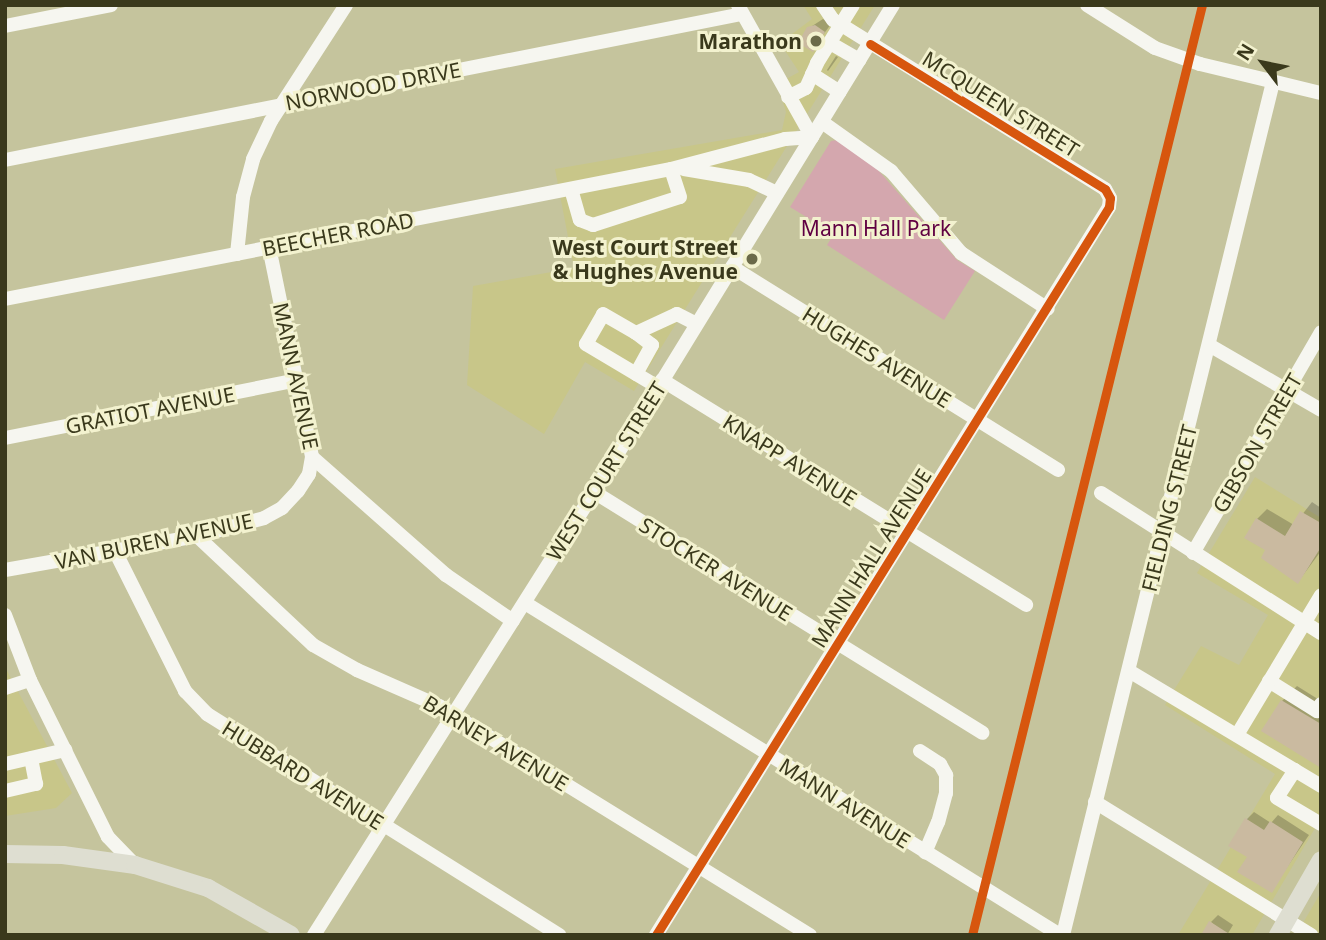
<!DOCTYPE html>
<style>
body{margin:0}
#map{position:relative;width:1326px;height:940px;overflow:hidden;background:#c5c49d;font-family:"Noto Sans",sans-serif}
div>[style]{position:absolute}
.built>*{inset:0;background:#c8c689}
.green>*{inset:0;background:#d4a7ae}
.shadow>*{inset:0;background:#0003}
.building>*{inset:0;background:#cabaa0}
.minor>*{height:14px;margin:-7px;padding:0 7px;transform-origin:7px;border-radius:7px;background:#f6f6f0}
.major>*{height:18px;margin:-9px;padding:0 9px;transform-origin:9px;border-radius:9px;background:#deded1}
.cycleway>*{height:9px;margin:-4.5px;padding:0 4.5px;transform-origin:4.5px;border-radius:4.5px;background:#d7560e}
.dots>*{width:19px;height:19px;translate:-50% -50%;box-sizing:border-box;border:4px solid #f3f2cf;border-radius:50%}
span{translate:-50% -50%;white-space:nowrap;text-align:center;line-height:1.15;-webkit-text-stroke:6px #f3f2cf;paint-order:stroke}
.poi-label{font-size:21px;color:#3a391c;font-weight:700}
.right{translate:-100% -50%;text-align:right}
.street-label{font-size:21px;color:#3a391c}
.park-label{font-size:21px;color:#600042}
.frame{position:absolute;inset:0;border:7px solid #3a391c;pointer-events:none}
.north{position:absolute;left:1228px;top:28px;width:70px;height:70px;-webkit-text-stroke:5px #f3f2cf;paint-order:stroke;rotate:302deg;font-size:19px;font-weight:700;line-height:28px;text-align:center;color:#3a391c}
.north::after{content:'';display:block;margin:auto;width:24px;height:32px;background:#3a391c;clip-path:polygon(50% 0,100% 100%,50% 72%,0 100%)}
</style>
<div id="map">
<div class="built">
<div style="clip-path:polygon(803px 5px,875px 5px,634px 391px,585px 362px,544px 434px,467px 385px,473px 286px,574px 268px,555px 169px,782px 130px,786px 112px,777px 84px,799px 72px,780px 43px,812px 19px)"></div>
<div style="clip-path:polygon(1255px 477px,1321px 518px,1321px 818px,1252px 935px,1178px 935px,1275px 774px,1165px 705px,1201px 646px,1239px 665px,1268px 615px,1197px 573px)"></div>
<div style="clip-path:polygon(5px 667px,72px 793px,56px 808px,5px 816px)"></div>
<div style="clip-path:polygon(1321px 892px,1321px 935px,1296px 935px)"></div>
</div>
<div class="green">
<div style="clip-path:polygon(837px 140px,871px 162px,957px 260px,975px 271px,944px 320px,827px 245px,834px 234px,790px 207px,831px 141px)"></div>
</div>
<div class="shadow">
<div style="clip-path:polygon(823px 19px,831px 24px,812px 50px,809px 28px)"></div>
<div style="clip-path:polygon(836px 56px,838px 57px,828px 71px,827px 70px)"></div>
<div style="clip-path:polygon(1312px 502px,1321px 508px,1321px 551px,1298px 582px,1267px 550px,1257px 519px,1267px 509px,1294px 525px)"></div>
<div style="clip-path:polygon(1297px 686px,1321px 701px,1321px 766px,1282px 701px)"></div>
<div style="clip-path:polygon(1254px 812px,1271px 823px,1278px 815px,1309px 835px,1271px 891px,1249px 856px,1247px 819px)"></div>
<div style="clip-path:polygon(1218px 915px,1233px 925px,1227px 935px,1211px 922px)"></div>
</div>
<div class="building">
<div style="clip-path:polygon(815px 25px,825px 32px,813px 52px,798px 43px,807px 27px)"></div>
<div style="clip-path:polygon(1300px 511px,1321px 523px,1321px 547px,1298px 584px,1261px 558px,1265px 550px,1244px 538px,1256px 518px,1285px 536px)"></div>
<div style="clip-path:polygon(1281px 700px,1321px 724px,1321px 768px,1261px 731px)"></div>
<div style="clip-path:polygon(1245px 818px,1264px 830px,1270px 821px,1303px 842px,1272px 893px,1237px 872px,1247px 857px,1228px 846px)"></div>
<div style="clip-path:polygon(1209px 921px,1231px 935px,1201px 935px)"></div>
</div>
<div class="minor">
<div style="left:1087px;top:5px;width:80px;rotate:32.3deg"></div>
<div style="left:1155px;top:48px;width:48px;rotate:19.6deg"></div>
<div style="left:1200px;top:64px;width:124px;rotate:13.5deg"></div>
<div style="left:5px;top:26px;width:108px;rotate:-11.2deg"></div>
<div style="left:830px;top:43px;width:34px;rotate:30deg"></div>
<div style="left:812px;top:74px;width:33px;rotate:33deg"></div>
<div style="left:788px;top:97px;width:20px;rotate:-27deg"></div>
<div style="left:806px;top:88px;width:27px;rotate:-66deg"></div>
<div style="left:817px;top:63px;width:68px;rotate:-58.2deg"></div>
<div style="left:822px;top:122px;width:85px;rotate:35.4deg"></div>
<div style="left:891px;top:171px;width:108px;rotate:49.5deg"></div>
<div style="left:961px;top:253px;width:103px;rotate:32.8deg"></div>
<div style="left:5px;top:160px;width:751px;rotate:-11.21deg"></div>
<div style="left:684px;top:169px;width:66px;rotate:9.6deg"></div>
<div style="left:749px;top:180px;width:31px;rotate:25deg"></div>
<div style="left:571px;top:189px;width:32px;rotate:74deg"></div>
<div style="left:580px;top:220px;width:14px;rotate:21deg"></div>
<div style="left:593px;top:225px;width:91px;rotate:-17.8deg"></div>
<div style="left:680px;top:197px;width:29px;rotate:-108deg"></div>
<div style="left:269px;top:247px;width:214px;rotate:78.4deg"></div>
<div style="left:312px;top:457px;width:179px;rotate:41.4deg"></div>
<div style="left:446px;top:575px;width:81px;rotate:34.5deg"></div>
<div style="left:237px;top:254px;width:57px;rotate:-84deg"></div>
<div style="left:243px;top:197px;width:39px;rotate:-75deg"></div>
<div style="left:253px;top:159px;width:42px;rotate:-64.7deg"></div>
<div style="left:271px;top:121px;width:138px;rotate:-57.1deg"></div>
<div style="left:732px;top:267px;width:384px;rotate:31.9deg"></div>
<div style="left:5px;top:299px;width:679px;rotate:-11.04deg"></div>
<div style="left:671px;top:169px;width:118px;rotate:-14.7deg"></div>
<div style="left:785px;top:139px;width:27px;rotate:-4deg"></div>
<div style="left:812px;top:137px;width:151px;rotate:-119.3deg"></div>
<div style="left:636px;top:333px;width:20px;rotate:37deg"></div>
<div style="left:652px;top:345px;width:33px;rotate:119deg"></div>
<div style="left:1209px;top:345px;width:129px;rotate:30.1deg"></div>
<div style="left:662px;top:380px;width:428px;rotate:31.7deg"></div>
<div style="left:658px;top:387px;width:84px;rotate:-149.2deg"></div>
<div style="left:586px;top:344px;width:34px;rotate:-60deg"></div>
<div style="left:603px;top:314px;width:38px;rotate:30deg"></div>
<div style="left:636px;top:333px;width:45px;rotate:-24.9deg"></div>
<div style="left:677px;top:314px;width:22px;rotate:27deg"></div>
<div style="left:5px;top:438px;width:295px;rotate:-11.2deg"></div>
<div style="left:594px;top:492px;width:457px;rotate:31.8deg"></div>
<div style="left:1101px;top:493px;width:261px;rotate:32.5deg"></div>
<div style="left:197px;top:536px;width:159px;rotate:43.2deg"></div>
<div style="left:313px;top:645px;width:51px;rotate:29.6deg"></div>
<div style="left:357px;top:670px;width:90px;rotate:23.7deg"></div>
<div style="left:439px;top:706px;width:436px;rotate:31.7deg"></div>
<div style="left:115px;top:551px;width:157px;rotate:63.4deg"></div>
<div style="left:185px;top:691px;width:32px;rotate:46deg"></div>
<div style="left:207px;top:714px;width:416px;rotate:32.1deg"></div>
<div style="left:1193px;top:553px;width:255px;rotate:-59.9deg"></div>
<div style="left:5px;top:570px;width:195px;rotate:-10deg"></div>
<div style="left:197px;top:536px;width:69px;rotate:-15deg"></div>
<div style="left:264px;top:518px;width:21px;rotate:-29deg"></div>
<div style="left:282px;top:508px;width:23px;rotate:-47deg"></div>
<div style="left:298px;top:491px;width:20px;rotate:-57deg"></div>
<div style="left:309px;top:474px;width:17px;rotate:-80deg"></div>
<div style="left:525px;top:603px;width:630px;rotate:31.82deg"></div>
<div style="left:5px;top:615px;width:70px;rotate:69deg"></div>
<div style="left:30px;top:680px;width:175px;rotate:63.6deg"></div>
<div style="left:108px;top:837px;width:39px;rotate:46deg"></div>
<div style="left:1129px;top:671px;width:224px;rotate:30.9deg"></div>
<div style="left:1269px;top:681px;width:57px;rotate:32deg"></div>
<div style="left:1317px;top:711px;width:8px;rotate:-60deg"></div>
<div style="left:5px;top:688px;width:26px;rotate:-18deg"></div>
<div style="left:1237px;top:735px;width:163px;rotate:-59deg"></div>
<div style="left:920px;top:751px;width:24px;rotate:33deg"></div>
<div style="left:940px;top:764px;width:13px;rotate:61deg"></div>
<div style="left:946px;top:775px;width:18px;rotate:90deg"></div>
<div style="left:946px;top:793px;width:30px;rotate:105deg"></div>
<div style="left:938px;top:822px;width:33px;rotate:113deg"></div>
<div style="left:5px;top:764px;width:62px;rotate:-13.1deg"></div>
<div style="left:1295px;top:770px;width:33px;rotate:123deg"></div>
<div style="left:1277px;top:798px;width:51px;rotate:30.6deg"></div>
<div style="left:5px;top:791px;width:32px;rotate:-13deg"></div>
<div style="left:36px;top:784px;width:26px;rotate:-101deg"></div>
<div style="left:1095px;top:802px;width:254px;rotate:31.6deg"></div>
<div style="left:314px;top:935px;width:524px;rotate:-57.7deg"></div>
<div style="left:594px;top:492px;width:571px;rotate:-58.45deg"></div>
<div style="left:656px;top:935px;width:857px;rotate:-58.11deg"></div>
<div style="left:1109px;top:207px;width:9px;rotate:-84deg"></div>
<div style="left:1110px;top:198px;width:10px;rotate:-119deg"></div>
<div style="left:1105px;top:189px;width:320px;rotate:-148.1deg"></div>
<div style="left:833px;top:20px;width:18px;rotate:-124deg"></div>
<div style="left:1063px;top:935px;width:878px;rotate:-76.17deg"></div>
</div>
<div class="major">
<div style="left:5px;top:854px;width:58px;rotate:1deg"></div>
<div style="left:63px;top:855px;width:73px;rotate:7.9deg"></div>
<div style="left:135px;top:865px;width:77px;rotate:17.5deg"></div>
<div style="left:208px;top:888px;width:95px;rotate:29.5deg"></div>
<div style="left:1278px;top:935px;width:86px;rotate:-60.2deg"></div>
</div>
<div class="cycleway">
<div style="left:656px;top:935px;width:857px;rotate:-58.11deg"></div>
<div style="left:1109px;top:207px;width:9px;rotate:-84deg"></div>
<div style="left:1110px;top:198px;width:10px;rotate:-119deg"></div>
<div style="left:1105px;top:189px;width:276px;rotate:-148.3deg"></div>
<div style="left:972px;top:935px;width:958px;rotate:-76.11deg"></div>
</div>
<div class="dots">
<div style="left:816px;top:41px;background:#6b6a49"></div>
<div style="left:752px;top:259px;background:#6b6a49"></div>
</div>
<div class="poi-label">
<span class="right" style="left:802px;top:41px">Marathon</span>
<span class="right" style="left:738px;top:259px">West Court Street<br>&amp; Hughes Avenue</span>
</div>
<div class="street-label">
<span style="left:373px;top:86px;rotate:-11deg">NORWOOD DRIVE</span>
<span style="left:1001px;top:104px;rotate:32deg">MCQUEEN STREET</span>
<span style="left:338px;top:234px;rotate:-11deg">BEECHER ROAD</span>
<span style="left:877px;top:357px;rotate:32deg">HUGHES AVENUE</span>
<span style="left:296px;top:376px;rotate:78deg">MANN AVENUE</span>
<span style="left:150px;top:410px;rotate:-11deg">GRATIOT AVENUE</span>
<span style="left:1257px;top:443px;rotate:-60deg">GIBSON STREET</span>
<span style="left:790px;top:460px;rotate:32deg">KNAPP AVENUE</span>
<span style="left:606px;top:471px;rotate:-58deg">WEST COURT STREET</span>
<span style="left:1169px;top:508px;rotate:-76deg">FIELDING STREET</span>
<span style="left:154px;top:541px;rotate:-12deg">VAN BUREN AVENUE</span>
<span style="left:871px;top:558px;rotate:-58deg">MANN HALL AVENUE</span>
<span style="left:716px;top:569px;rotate:32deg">STOCKER AVENUE</span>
<span style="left:496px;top:743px;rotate:31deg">BARNEY AVENUE</span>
<span style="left:303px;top:775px;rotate:32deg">HUBBARD AVENUE</span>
<span style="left:845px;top:803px;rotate:32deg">MANN AVENUE</span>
</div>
<div class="park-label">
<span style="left:876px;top:228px">Mann Hall Park</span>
</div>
<div class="frame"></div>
<div class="north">N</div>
</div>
